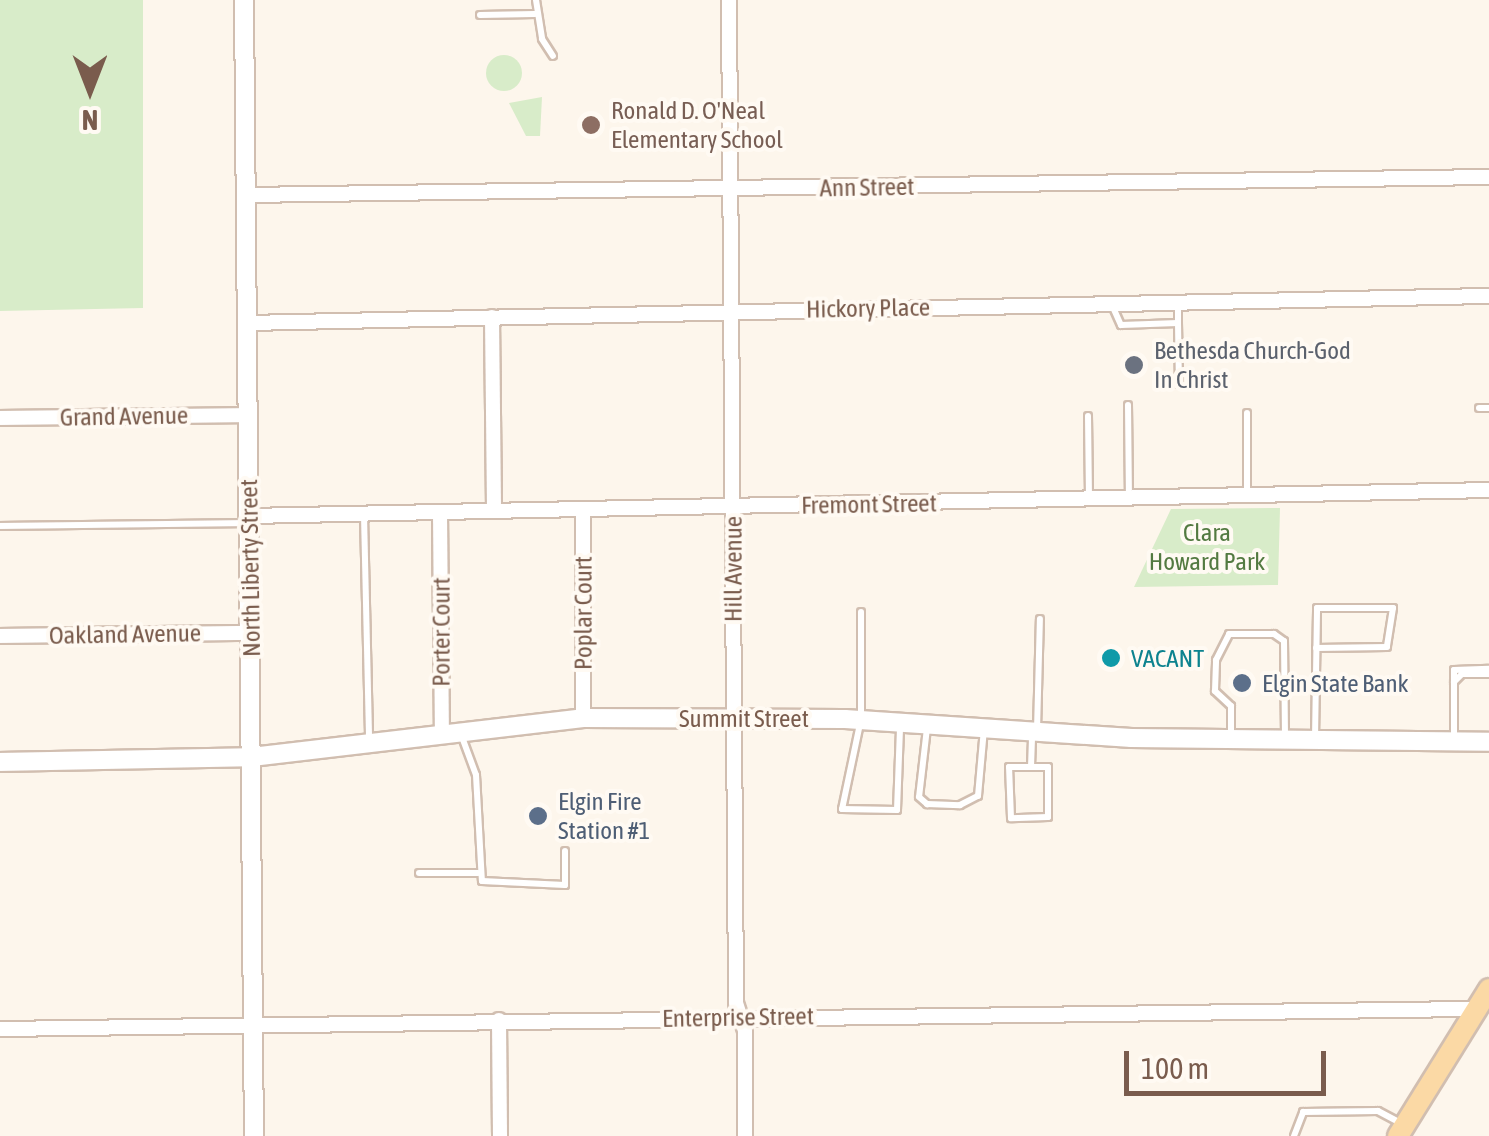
<!DOCTYPE html>
<style>
body{margin:0}
#map{position:relative;width:1489px;height:1136px;overflow:hidden;background:#fdf6ec;font-family:"Asap Condensed",sans-serif}
div>[style]{position:absolute}
.green>*{inset:0;background:#d8ecc9}
.round{border-radius:50%}
.roads{filter:drop-shadow(2px 0 #d1beb0) drop-shadow(-2px 0 #d1beb0) drop-shadow(0 2px #d1beb0) drop-shadow(0 -2px #d1beb0)}
.lane>*{height:6px;margin:-3px;padding:0 3px;transform-origin:3px;border-radius:3px;background:#fff}
.street>*{height:14px;margin:-7px;padding:0 7px;transform-origin:7px;border-radius:7px;background:#fff}
.secondary>*{height:18px;margin:-9px;padding:0 9px;transform-origin:9px;border-radius:9px;background:#fff}
.primary>*{height:20px;margin:-10px;padding:0 10px;transform-origin:10px;border-radius:10px;background:#fbd9a5}
.dots>*{width:28px;height:28px;translate:-50% -50%;box-sizing:border-box;border:5px solid #fffaf3;border-radius:50%}
span{translate:-50% -50%;white-space:nowrap;text-align:center;line-height:1.15;-webkit-text-stroke:8px #fffaf3;paint-order:stroke}
.education-label{font-size:25px;color:#785e54}
.left{translate:0 -50%;text-align:left}
.street-label{font-size:25px;color:#7a5c4d}
.worship-label{font-size:25px;color:#5b616d}
.park-label{font-size:25px;color:#537a41}
.culture-label{font-size:25px;color:#0d838f}
.service-label{font-size:25px;color:#4e5e75}
.north{position:absolute;left:40px;top:40px;width:100px;height:100px;-webkit-text-stroke:8px #fffaf3;paint-order:stroke;rotate:180deg;font-size:28px;font-weight:700;line-height:40px;text-align:center;color:#7a5c4d}
.north::after{content:'';display:block;margin:auto;width:35px;height:45px;background:#7a5c4d;clip-path:polygon(50% 0,100% 100%,50% 72%,0 100%)}
.scale{position:absolute;left:1124px;top:1051px;width:202px;height:45px;box-sizing:border-box;border:5px solid #7a5c4d;border-top:0;padding-left:12px;font-size:30px;line-height:35px;white-space:nowrap;color:#7a5c4d;-webkit-text-stroke:8px #fffaf3;paint-order:stroke}
</style>
<div id="map">
<div class="green">
<div style="clip-path:polygon(0 0,143px 0,143px 308px,0 311px)"></div>
<div class="round" style="left:486px;top:55px;width:36px;height:36px"></div>
<div style="clip-path:polygon(542px 97px,540px 136px,526px 136px,509px 103px)"></div>
<div style="clip-path:polygon(1280px 508px,1278px 585px,1134px 587px,1171px 509px)"></div>
</div>
<div class="roads">
<div class="lane">
<div style="left:536px;top:0;width:39px;rotate:81deg"></div>
<div style="left:542px;top:39px;width:20px;rotate:57deg"></div>
<div style="left:480px;top:15px;width:55px;rotate:-1deg"></div>
<div style="left:1112px;top:305px;width:22px;rotate:66deg"></div>
<div style="left:1121px;top:325px;width:57px;rotate:-2deg"></div>
<div style="left:1178px;top:323px;width:17px;rotate:-90deg"></div>
<div style="left:1178px;top:323px;width:61px;rotate:89.1deg"></div>
<div style="left:1128px;top:405px;width:91px;rotate:89.4deg"></div>
<div style="left:1479px;top:408px;width:10px"></div>
<div style="left:1247px;top:413px;width:81px;rotate:90deg"></div>
<div style="left:1088px;top:416px;width:81px;rotate:89.3deg"></div>
<div style="left:364px;top:515px;width:227px;rotate:88.7deg"></div>
<div style="left:0;top:526px;width:248px;rotate:-0.7deg"></div>
<div style="left:861px;top:612px;width:107px;rotate:90deg"></div>
<div style="left:861px;top:719px;width:92px;rotate:101.9deg"></div>
<div style="left:842px;top:809px;width:55px;rotate:1deg"></div>
<div style="left:897px;top:810px;width:83px;rotate:-87.9deg"></div>
<div style="left:1454px;top:682px;width:11px;rotate:-45deg"></div>
<div style="left:1462px;top:674px;width:27px"></div>
<div style="left:927px;top:728px;width:69px;rotate:96.6deg"></div>
<div style="left:919px;top:797px;width:11px;rotate:41deg"></div>
<div style="left:927px;top:804px;width:33px;rotate:2deg"></div>
<div style="left:960px;top:805px;width:20px;rotate:-27deg"></div>
<div style="left:978px;top:796px;width:67px;rotate:-84.9deg"></div>
<div style="left:1037px;top:730px;width:111px;rotate:-88.5deg"></div>
<div style="left:1231px;top:734px;width:28px;rotate:-90deg"></div>
<div style="left:1231px;top:706px;width:22px;rotate:-137deg"></div>
<div style="left:1215px;top:691px;width:31px;rotate:-88deg"></div>
<div style="left:1216px;top:660px;width:29px;rotate:-63deg"></div>
<div style="left:1229px;top:634px;width:45px"></div>
<div style="left:1274px;top:634px;width:12px;rotate:35deg"></div>
<div style="left:1284px;top:641px;width:94px;rotate:89.4deg"></div>
<div style="left:462px;top:737px;width:40px;rotate:69.8deg"></div>
<div style="left:476px;top:775px;width:106px;rotate:86.8deg"></div>
<div style="left:482px;top:881px;width:83px;rotate:2.8deg"></div>
<div style="left:565px;top:885px;width:34px;rotate:-90deg"></div>
<div style="left:1315px;top:739px;width:131px;rotate:-89.1deg"></div>
<div style="left:1317px;top:608px;width:76px"></div>
<div style="left:1393px;top:608px;width:39px;rotate:99deg"></div>
<div style="left:1387px;top:647px;width:71px;rotate:179.2deg"></div>
<div style="left:1454px;top:739px;width:69px;rotate:-90deg"></div>
<div style="left:1454px;top:670px;width:35px;rotate:-2deg"></div>
<div style="left:1031px;top:767px;width:17px"></div>
<div style="left:1048px;top:767px;width:50px;rotate:90deg"></div>
<div style="left:1048px;top:817px;width:37px;rotate:178deg"></div>
<div style="left:1011px;top:818px;width:51px;rotate:-92.2deg"></div>
<div style="left:1009px;top:767px;width:22px"></div>
<div style="left:1031px;top:767px;width:32px;rotate:-88deg"></div>
<div style="left:419px;top:873px;width:59px"></div>
<div style="left:1294px;top:1136px;width:26px;rotate:-69deg"></div>
<div style="left:1303px;top:1112px;width:75px;rotate:-0.8deg"></div>
<div style="left:1378px;top:1111px;width:24px;rotate:28deg"></div>
</div>
<div class="street">
<div style="left:729px;top:0;width:1003px;rotate:89.6deg"></div>
<div style="left:736px;top:1003px;width:29px;rotate:72deg"></div>
<div style="left:745px;top:1031px;width:105px;rotate:90deg"></div>
<div style="left:246px;top:195px;width:1243px;rotate:-0.83deg"></div>
<div style="left:492px;top:317px;width:194px;rotate:89.4deg"></div>
<div style="left:248px;top:323px;width:1241px;rotate:-1.25deg"></div>
<div style="left:0;top:418px;width:248px;rotate:-0.7deg"></div>
<div style="left:583px;top:509px;width:209px;rotate:90deg"></div>
<div style="left:440px;top:512px;width:222px;rotate:89.5deg"></div>
<div style="left:249px;top:516px;width:1240px;rotate:-1.2deg"></div>
<div style="left:0;top:636px;width:250px;rotate:-0.7deg"></div>
<div style="left:499px;top:1020px;width:116px;rotate:89.5deg"></div>
<div style="left:0;top:1029px;width:1476px;rotate:-0.78deg"></div>
</div>
<div class="secondary">
<div style="left:244px;top:0;width:1136px;rotate:89.5deg"></div>
<div style="left:0;top:762px;width:252px;rotate:-1.1deg"></div>
<div style="left:252px;top:757px;width:333px;rotate:-6.7deg"></div>
<div style="left:583px;top:718px;width:262px;rotate:0.2deg"></div>
<div style="left:845px;top:719px;width:287px;rotate:3.8deg"></div>
<div style="left:1131px;top:738px;width:358px;rotate:0.6deg"></div>
</div>
<div class="primary">
<div style="left:1398px;top:1136px;width:173px;rotate:-58.2deg"></div>
</div>
</div>
<div class="dots">
<div style="left:591px;top:125px;background:#8d6e63"></div>
<div style="left:1134px;top:365px;background:#6b7280"></div>
<div style="left:1111px;top:658px;background:#0f9aa8"></div>
<div style="left:1242px;top:683px;background:#5c6f8a"></div>
<div style="left:538px;top:816px;background:#5c6f8a"></div>
</div>
<div class="education-label">
<span class="left" style="left:611px;top:125px">Ronald D. O'Neal<br>Elementary School</span>
</div>
<div class="street-label">
<span style="left:867px;top:187px;rotate:-1deg">Ann Street</span>
<span style="left:868px;top:308px;rotate:-1deg">Hickory Place</span>
<span style="left:124px;top:416px;rotate:-1deg">Grand Avenue</span>
<span style="left:869px;top:504px;rotate:-1deg">Fremont Street</span>
<span style="left:250px;top:568px;rotate:-91deg">North Liberty Street</span>
<span style="left:733px;top:569px;rotate:-90deg">Hill Avenue</span>
<span style="left:583px;top:613px;rotate:-90deg">Poplar Court</span>
<span style="left:441px;top:632px;rotate:-90deg">Porter Court</span>
<span style="left:125px;top:634px;rotate:-1deg">Oakland Avenue</span>
<span style="left:744px;top:718px">Summit Street</span>
<span style="left:738px;top:1017px;rotate:-1deg">Enterprise Street</span>
</div>
<div class="worship-label">
<span class="left" style="left:1154px;top:365px">Bethesda Church-God<br>In Christ</span>
</div>
<div class="park-label">
<span style="left:1207px;top:547px">Clara<br>Howard Park</span>
</div>
<div class="culture-label">
<span class="left" style="left:1131px;top:658px">VACANT</span>
</div>
<div class="service-label">
<span class="left" style="left:1262px;top:683px">Elgin State Bank</span>
<span class="left" style="left:558px;top:816px">Elgin Fire<br>Station #1</span>
</div>
<div class="north">N</div>
<div class="scale">100 m</div>
</div>
